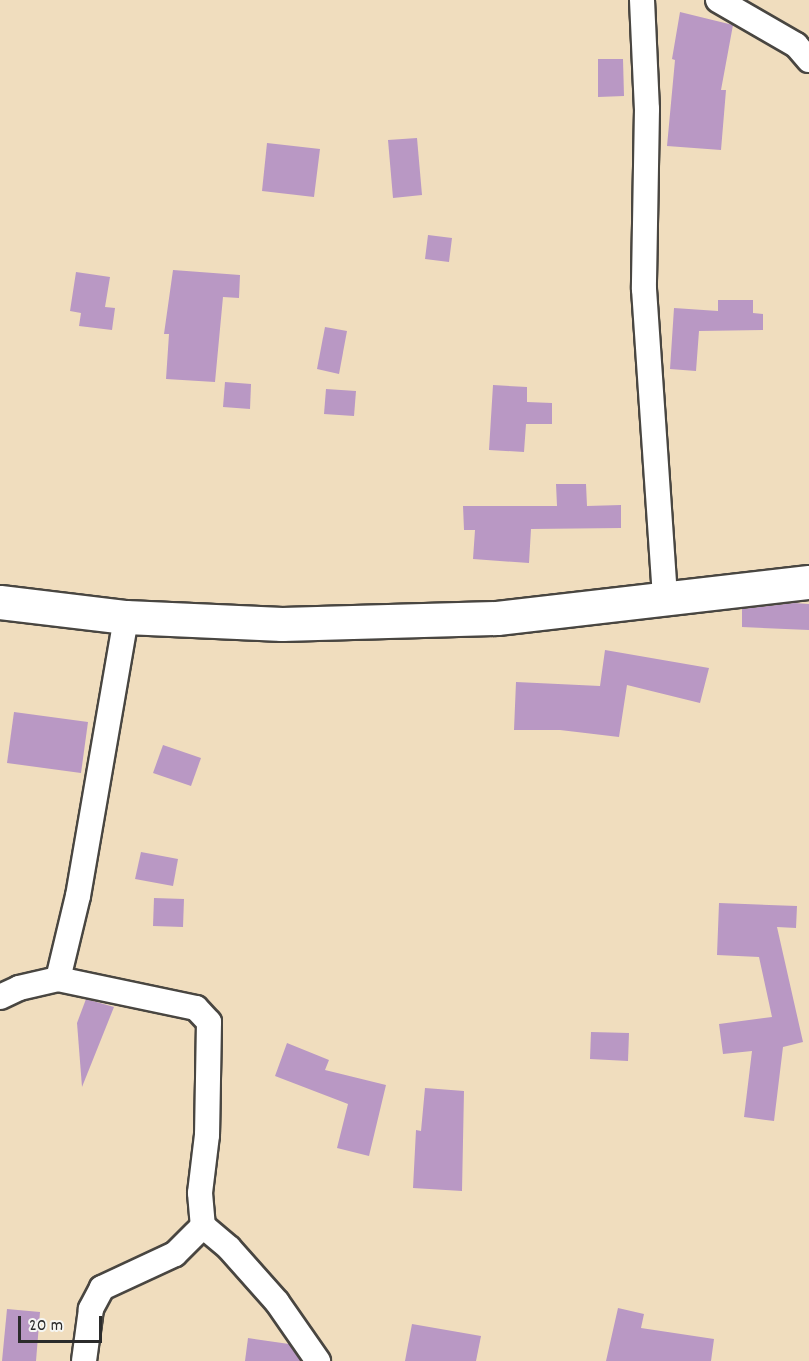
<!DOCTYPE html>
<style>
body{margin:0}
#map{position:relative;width:809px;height:1361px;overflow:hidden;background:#f0ddbe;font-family:Dekko,sans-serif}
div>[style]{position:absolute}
.building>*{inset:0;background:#b998c4}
.roads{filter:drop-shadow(2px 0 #494641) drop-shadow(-2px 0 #494641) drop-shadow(0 2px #494641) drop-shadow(0 -2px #494641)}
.street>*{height:24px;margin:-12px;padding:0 12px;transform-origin:12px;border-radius:12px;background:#fff}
.secondary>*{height:33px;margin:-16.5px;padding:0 16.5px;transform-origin:16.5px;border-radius:16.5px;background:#fff}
span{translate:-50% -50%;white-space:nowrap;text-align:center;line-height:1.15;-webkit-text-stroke:4.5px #f6f6f2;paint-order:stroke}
.scale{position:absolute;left:18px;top:1316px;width:84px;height:27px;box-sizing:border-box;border:3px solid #2b2b2b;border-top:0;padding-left:8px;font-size:18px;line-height:21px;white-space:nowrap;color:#2b2b2b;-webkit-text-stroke:4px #f6f6f2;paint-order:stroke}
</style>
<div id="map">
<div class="building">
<div style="clip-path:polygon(680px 12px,733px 25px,721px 90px,726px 90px,721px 150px,667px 146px,675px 60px,672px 59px)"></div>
<div style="clip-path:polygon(598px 59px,623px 59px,624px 96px,598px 97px)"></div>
<div style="clip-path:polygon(417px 138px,422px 195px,393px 198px,388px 140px)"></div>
<div style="clip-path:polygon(267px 143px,320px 149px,314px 197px,262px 191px)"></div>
<div style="clip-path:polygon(428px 235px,452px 238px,449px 262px,425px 259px)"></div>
<div style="clip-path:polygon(173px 270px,240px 275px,239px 298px,223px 297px,215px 382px,166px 379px,169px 334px,164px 334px)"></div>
<div style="clip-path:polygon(76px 272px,110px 277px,105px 307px,115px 308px,112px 330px,79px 326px,81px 313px,70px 311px)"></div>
<div style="clip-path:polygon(718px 300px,753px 300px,753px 313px,763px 314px,763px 330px,699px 331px,696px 371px,670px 369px,674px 308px,718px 311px)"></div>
<div style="clip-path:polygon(325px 327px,347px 331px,339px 374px,317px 369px)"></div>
<div style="clip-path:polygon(225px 382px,251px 384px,250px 409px,223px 407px)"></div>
<div style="clip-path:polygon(493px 385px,527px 387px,527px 402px,552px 403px,552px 424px,526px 424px,524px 452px,489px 450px)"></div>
<div style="clip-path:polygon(326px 389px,356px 391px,354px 416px,324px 414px)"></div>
<div style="clip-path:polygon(556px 484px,586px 484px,587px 506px,621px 505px,621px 528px,531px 529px,529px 563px,473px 559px,475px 530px,464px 530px,463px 506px,557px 506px)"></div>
<div style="clip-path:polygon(794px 603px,809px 604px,809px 630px,742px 627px,742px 609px)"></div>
<div style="clip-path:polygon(605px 650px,709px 668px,700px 703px,627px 685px,619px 737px,560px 730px,514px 730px,516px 682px,600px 686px)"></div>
<div style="clip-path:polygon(14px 712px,88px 722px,81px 773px,7px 763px)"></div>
<div style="clip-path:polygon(163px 745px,201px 758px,191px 786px,153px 773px)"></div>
<div style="clip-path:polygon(141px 852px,178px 859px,173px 886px,135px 879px)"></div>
<div style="clip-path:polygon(154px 898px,184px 899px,183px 927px,153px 926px)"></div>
<div style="clip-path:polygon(719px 903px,797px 906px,796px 928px,777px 927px,803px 1042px,783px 1047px,774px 1121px,744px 1117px,752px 1051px,723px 1054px,719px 1024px,772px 1017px,759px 957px,717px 955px)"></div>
<div style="clip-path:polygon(86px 999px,114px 1007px,82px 1087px,77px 1023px)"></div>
<div style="clip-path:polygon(591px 1032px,629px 1033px,628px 1061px,590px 1059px)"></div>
<div style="clip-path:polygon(287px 1043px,329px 1060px,325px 1070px,386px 1085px,369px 1156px,337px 1148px,348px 1104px,275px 1076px)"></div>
<div style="clip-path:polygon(425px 1088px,464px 1091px,462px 1191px,413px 1188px,416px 1130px,421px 1131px)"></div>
<div style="clip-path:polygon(618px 1308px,644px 1314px,641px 1328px,714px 1339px,711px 1361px,606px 1361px)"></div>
<div style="clip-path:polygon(7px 1309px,40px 1312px,36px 1361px,2px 1361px)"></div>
<div style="clip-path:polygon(412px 1324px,481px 1336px,476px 1361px,405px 1361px)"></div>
<div style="clip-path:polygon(248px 1338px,289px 1344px,301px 1361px,245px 1361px)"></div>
</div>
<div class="roads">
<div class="street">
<div style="left:642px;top:0;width:109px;rotate:87.4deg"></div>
<div style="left:647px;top:109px;width:180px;rotate:91deg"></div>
<div style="left:644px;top:289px;width:309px;rotate:86.1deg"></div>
<div style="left:718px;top:0;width:90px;rotate:30deg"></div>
<div style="left:796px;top:45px;width:20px;rotate:49deg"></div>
<div style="left:58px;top:979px;width:141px;rotate:11.9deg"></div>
<div style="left:196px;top:1008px;width:19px;rotate:47deg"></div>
<div style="left:209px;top:1022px;width:113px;rotate:91deg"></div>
<div style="left:207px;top:1135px;width:58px;rotate:96.9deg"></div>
<div style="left:200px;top:1193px;width:33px;rotate:85deg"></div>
<div style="left:203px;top:1226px;width:40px;rotate:135deg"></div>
<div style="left:175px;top:1254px;width:81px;rotate:155deg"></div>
<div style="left:102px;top:1288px;width:24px;rotate:118deg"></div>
<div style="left:91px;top:1309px;width:52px;rotate:97.7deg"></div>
<div style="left:0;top:997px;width:21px;rotate:-25deg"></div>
<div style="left:19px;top:988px;width:40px;rotate:-13deg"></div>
<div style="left:58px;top:979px;width:85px;rotate:-76.5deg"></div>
<div style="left:78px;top:896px;width:283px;rotate:-80.2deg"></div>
<div style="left:203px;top:1226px;width:34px;rotate:40deg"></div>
<div style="left:229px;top:1248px;width:72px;rotate:48.4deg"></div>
<div style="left:277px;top:1302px;width:72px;rotate:55.2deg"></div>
</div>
<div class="secondary">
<div style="left:0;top:602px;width:127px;rotate:6.8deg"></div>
<div style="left:126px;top:617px;width:156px;rotate:2.6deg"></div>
<div style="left:282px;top:624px;width:215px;rotate:-1.6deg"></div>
<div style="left:497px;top:618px;width:314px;rotate:-6.6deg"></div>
</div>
</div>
<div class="scale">20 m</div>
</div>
